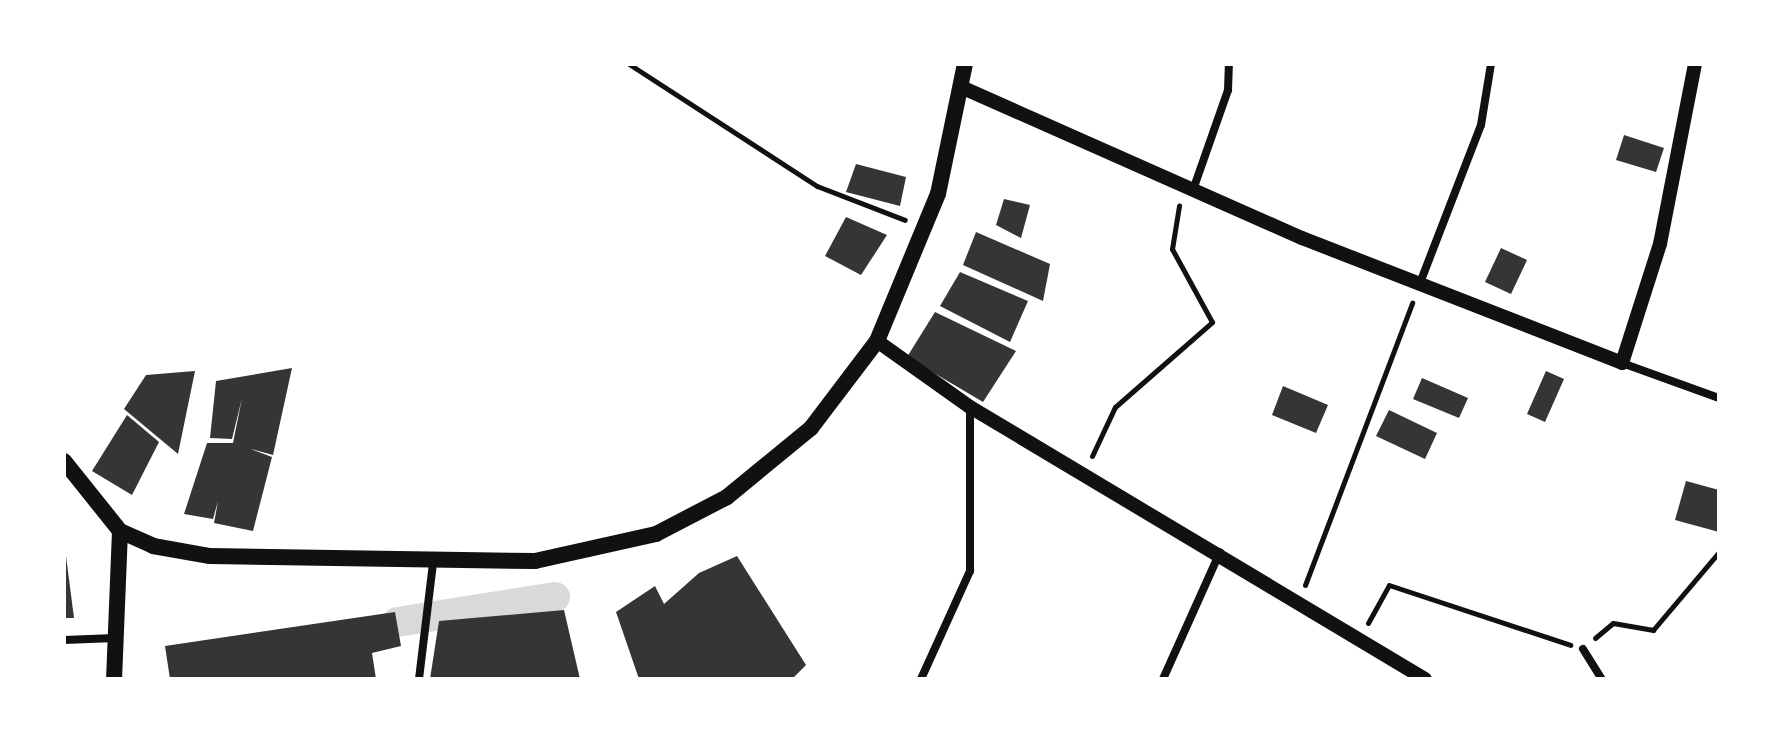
<!DOCTYPE html>
<style>
body{margin:0}
#map{position:relative;width:1783px;height:743px;overflow:hidden;background:#fff;font-family:"Space Grotesk",sans-serif}
div>[style]{position:absolute}
.canal>*{height:30px;margin:-15px;padding:0 15px;transform-origin:15px;border-radius:15px;background:#d9d9d9}
.building>*{inset:0;background:#353535}
.path>*{height:5px;margin:-2.5px;padding:0 2.5px;transform-origin:2.5px;border-radius:2.5px;background:#111}
.minor>*{height:8px;margin:-4px;padding:0 4px;transform-origin:4px;border-radius:4px;background:#111}
.tertiary>*{height:14px;margin:-7px;padding:0 7px;transform-origin:7px;border-radius:7px;background:#111}
.secondary>*{height:16px;margin:-8px;padding:0 8px;transform-origin:8px;border-radius:8px;background:#111}
span{translate:-50% -50%;white-space:nowrap;text-align:center;line-height:1.15;-webkit-text-stroke:6px #fff;paint-order:stroke}
.frame{position:absolute;inset:0;border:66px solid #fff;pointer-events:none}
</style>
<div id="map">
<div class="canal">
<div style="left:397px;top:622px;width:160px;rotate:-9deg"></div>
</div>
<div class="building">
<div style="clip-path:polygon(1624px 135px,1664px 148px,1656px 172px,1616px 160px)"></div>
<div style="clip-path:polygon(856px 164px,906px 177px,900px 206px,846px 192px)"></div>
<div style="clip-path:polygon(1004px 199px,1030px 205px,1021px 238px,996px 225px)"></div>
<div style="clip-path:polygon(846px 217px,887px 235px,861px 275px,825px 256px)"></div>
<div style="clip-path:polygon(976px 232px,1050px 264px,1043px 301px,963px 265px)"></div>
<div style="clip-path:polygon(1501px 248px,1527px 260px,1511px 294px,1485px 282px)"></div>
<div style="clip-path:polygon(960px 272px,1028px 301px,1010px 342px,940px 306px)"></div>
<div style="clip-path:polygon(935px 312px,1016px 351px,983px 402px,907px 357px)"></div>
<div style="clip-path:polygon(292px 368px,273px 455px,251px 449px,272px 457px,253px 531px,214px 523px,218px 501px,213px 519px,184px 514px,207px 443px,233px 443px,242px 398px,232px 439px,210px 438px,216px 381px)"></div>
<div style="clip-path:polygon(195px 371px,178px 454px,124px 409px,146px 375px)"></div>
<div style="clip-path:polygon(1546px 371px,1564px 379px,1545px 422px,1527px 414px)"></div>
<div style="clip-path:polygon(1422px 378px,1468px 398px,1459px 418px,1413px 399px)"></div>
<div style="clip-path:polygon(1283px 386px,1328px 405px,1316px 433px,1272px 415px)"></div>
<div style="clip-path:polygon(1389px 410px,1437px 433px,1425px 459px,1376px 436px)"></div>
<div style="clip-path:polygon(127px 415px,159px 442px,132px 495px,92px 471px)"></div>
<div style="clip-path:polygon(1686px 481px,1719px 490px,1719px 532px,1675px 520px)"></div>
<div style="clip-path:polygon(64px 556px,66px 556px,74px 618px,64px 618px)"></div>
<div style="clip-path:polygon(737px 556px,806px 665px,792px 679px,639px 679px,616px 612px,655px 586px,664px 604px,699px 573px)"></div>
<div style="clip-path:polygon(564px 610px,580px 679px,430px 679px,439px 621px)"></div>
<div style="clip-path:polygon(395px 612px,401px 646px,372px 653px,376px 679px,170px 679px,165px 646px)"></div>
</div>
<div class="path">
<div style="left:629px;top:64px;width:224px;rotate:33deg"></div>
<div style="left:817px;top:186px;width:94px;rotate:21.1deg"></div>
<div style="left:1092px;top:456px;width:54px;rotate:-64.9deg"></div>
<div style="left:1115px;top:407px;width:129px;rotate:-41.2deg"></div>
<div style="left:1212px;top:322px;width:83px;rotate:-118.7deg"></div>
<div style="left:1172px;top:249px;width:44px;rotate:-80.8deg"></div>
<div style="left:1305px;top:585px;width:302px;rotate:-69.2deg"></div>
<div style="left:1368px;top:623px;width:43px;rotate:-61.1deg"></div>
<div style="left:1389px;top:585px;width:191px;rotate:18.3deg"></div>
<div style="left:1595px;top:638px;width:23px;rotate:-40deg"></div>
<div style="left:1613px;top:623px;width:41px;rotate:9.9deg"></div>
<div style="left:1653px;top:630px;width:102px;rotate:-49.8deg"></div>
</div>
<div class="minor">
<div style="left:1193px;top:190px;width:106px;rotate:-70.7deg"></div>
<div style="left:1228px;top:90px;width:26px;rotate:-88deg"></div>
<div style="left:1420px;top:283px;width:169px;rotate:-68.9deg"></div>
<div style="left:1481px;top:125px;width:62px;rotate:-80.7deg"></div>
<div style="left:1622px;top:363px;width:103px;rotate:19.8deg"></div>
<div style="left:64px;top:640px;width:51px;rotate:-2.2deg"></div>
<div style="left:1583px;top:649px;width:36px;rotate:58deg"></div>
<div style="left:419px;top:679px;width:117px;rotate:-83.1deg"></div>
<div style="left:921px;top:679px;width:119px;rotate:-65.6deg"></div>
<div style="left:970px;top:571px;width:164px;rotate:-90deg"></div>
<div style="left:1163px;top:679px;width:139px;rotate:-65.8deg"></div>
</div>
<div class="tertiary">
<div style="left:961px;top:87px;width:373px;rotate:23.9deg"></div>
<div style="left:1302px;top:238px;width:344px;rotate:21.3deg"></div>
<div style="left:1622px;top:363px;width:125px;rotate:-72.3deg"></div>
<div style="left:1660px;top:244px;width:183px;rotate:-79deg"></div>
<div style="left:877px;top:341px;width:114px;rotate:35.4deg"></div>
<div style="left:970px;top:407px;width:530px;rotate:30.87deg"></div>
</div>
<div class="secondary">
<div style="left:64px;top:461px;width:90px;rotate:51.3deg"></div>
<div style="left:120px;top:531px;width:148px;rotate:92.3deg"></div>
<div style="left:120px;top:531px;width:36px;rotate:24deg"></div>
<div style="left:153px;top:546px;width:58px;rotate:10deg"></div>
<div style="left:210px;top:556px;width:325px;rotate:0.9deg"></div>
<div style="left:535px;top:561px;width:124px;rotate:-12.6deg"></div>
<div style="left:656px;top:534px;width:80px;rotate:-27.5deg"></div>
<div style="left:727px;top:497px;width:109px;rotate:-39.4deg"></div>
<div style="left:811px;top:428px;width:109px;rotate:-52.8deg"></div>
<div style="left:877px;top:341px;width:159px;rotate:-67.5deg"></div>
<div style="left:938px;top:194px;width:133px;rotate:-78.3deg"></div>
</div>
<div class="frame"></div>
</div>
